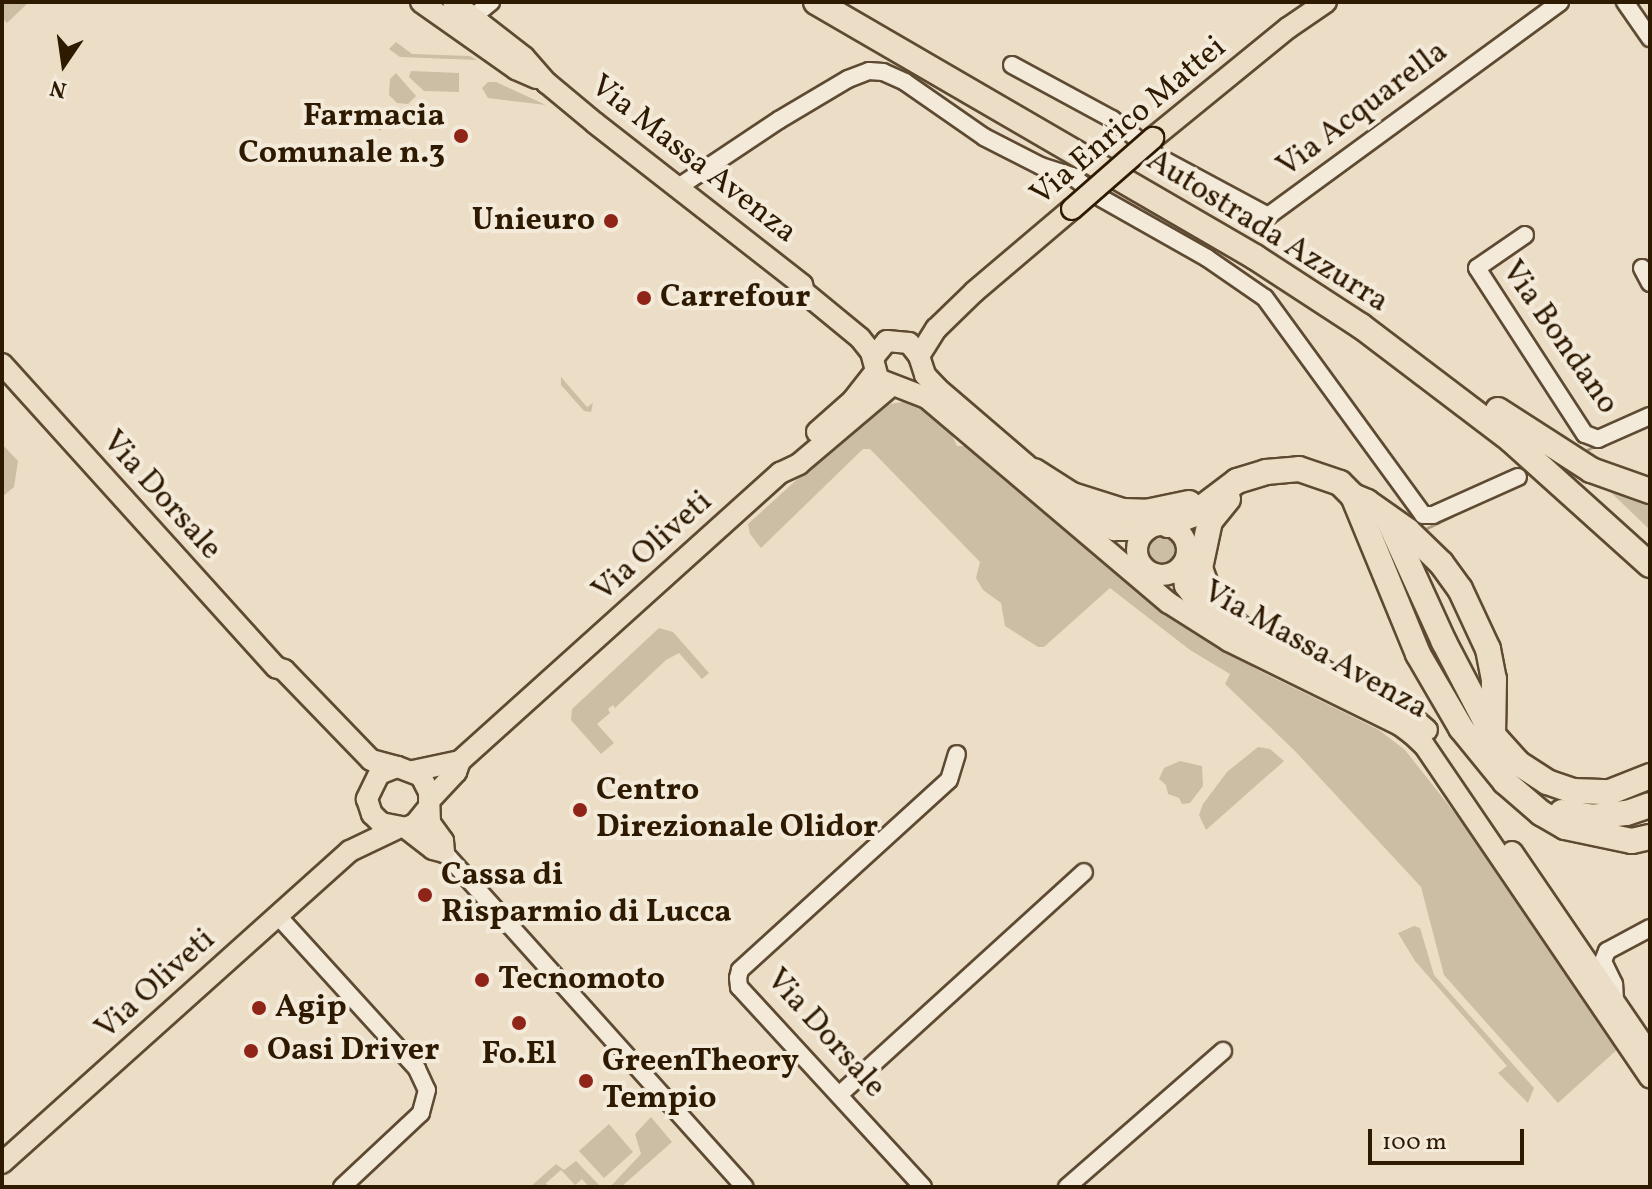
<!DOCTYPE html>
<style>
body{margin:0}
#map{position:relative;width:1652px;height:1189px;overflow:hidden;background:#ecdec6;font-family:Vollkorn,serif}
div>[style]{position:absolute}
.green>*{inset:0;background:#ccbda5}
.round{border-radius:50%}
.stream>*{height:3px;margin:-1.5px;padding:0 1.5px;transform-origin:1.5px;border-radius:1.5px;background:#ab9b83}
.roads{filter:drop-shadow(2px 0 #5e4a32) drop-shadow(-2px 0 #5e4a32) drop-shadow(0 2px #5e4a32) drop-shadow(0 -2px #5e4a32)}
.minor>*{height:16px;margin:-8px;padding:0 8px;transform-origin:8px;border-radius:8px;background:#f3eada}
.major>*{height:20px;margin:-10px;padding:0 10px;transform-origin:10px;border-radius:10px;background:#ecdec6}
.major>.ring{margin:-10px;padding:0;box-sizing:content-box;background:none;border:20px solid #ecdec6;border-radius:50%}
.highway>*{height:24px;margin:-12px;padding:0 12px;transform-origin:12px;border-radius:12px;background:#ecdec6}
.bridges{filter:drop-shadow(2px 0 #2e1901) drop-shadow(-2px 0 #2e1901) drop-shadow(0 2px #2e1901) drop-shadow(0 -2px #2e1901)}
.major-bridge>*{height:20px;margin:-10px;padding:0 10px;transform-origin:10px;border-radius:10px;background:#ecdec6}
.dots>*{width:22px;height:22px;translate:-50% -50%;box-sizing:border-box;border:4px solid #f3eada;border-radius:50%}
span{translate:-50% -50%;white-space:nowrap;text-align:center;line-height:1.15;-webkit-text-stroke:8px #f3eada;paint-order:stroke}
.street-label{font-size:32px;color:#2e1901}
.poi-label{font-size:32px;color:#2e1901;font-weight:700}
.right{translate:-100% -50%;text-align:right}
.left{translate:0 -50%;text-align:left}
.frame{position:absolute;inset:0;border:4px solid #2e1901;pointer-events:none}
.north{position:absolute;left:24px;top:24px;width:80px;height:80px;-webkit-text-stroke:6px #f3eada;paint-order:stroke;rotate:193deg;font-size:22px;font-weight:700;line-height:32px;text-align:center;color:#2e1901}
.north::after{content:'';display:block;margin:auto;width:28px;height:36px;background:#2e1901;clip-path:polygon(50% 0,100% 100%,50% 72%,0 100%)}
.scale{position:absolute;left:1368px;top:1129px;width:156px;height:36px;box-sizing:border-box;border:4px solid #2e1901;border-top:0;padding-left:10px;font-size:24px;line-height:28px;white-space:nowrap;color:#2e1901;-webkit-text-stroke:6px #f3eada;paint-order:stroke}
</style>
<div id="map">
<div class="green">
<div style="clip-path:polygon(2px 2px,29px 2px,7px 23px,2px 18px)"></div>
<div style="clip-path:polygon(396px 42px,412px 54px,470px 56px,477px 60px,400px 57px,389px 49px)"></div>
<div style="clip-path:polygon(411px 71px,459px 73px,459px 92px,424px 91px,409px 77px)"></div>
<div style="clip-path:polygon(396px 73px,416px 96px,408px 104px,397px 103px,389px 95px,390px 79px)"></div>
<div style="clip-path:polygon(488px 82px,496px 82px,546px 105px,488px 98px,482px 88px)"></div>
<div style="clip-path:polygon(358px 108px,376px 109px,385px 116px,402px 110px,380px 131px)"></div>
<div style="clip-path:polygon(561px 377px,587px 407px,593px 403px,591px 412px,584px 411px,561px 385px)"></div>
<div style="clip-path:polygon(909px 401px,950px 431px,957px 446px,969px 446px,1174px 619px,1258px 670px,1379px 730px,1405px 750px,1488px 855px,1620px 1047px,1558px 1103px,1444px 975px,1421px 887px,1295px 751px,1225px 684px,1230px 674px,1190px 650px,1110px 588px,1044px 647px,1038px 647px,1005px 626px,1001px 603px,983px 590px,976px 578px,980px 562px,870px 449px,863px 449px,761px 548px,750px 534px,748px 524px,814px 464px,890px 404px)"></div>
<div style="clip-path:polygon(2px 444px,18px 461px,14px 487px,2px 497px)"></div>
<div style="clip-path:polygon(1600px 482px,1650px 496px,1650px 530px)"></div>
<div class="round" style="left:1143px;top:530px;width:38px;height:38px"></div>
<div style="clip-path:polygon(659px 628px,673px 632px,709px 673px,702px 679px,679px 653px,666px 660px,615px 708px,613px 705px,608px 709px,610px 713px,597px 724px,614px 743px,601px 754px,571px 720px,572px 709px)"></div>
<div style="clip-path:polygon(1258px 747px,1270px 749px,1284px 761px,1206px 830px,1199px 815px,1203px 804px,1227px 772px)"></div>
<div style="clip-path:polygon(1180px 761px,1202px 766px,1203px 786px,1190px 803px,1182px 804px,1179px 798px,1168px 794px,1166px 785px,1159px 779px,1164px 768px)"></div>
<div style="clip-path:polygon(1414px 926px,1420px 928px,1434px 975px,1534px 1088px,1528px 1103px,1498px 1073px,1507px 1066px,1415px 961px,1398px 933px)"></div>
<div style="clip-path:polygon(651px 1117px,672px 1142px,621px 1187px,610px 1187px,641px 1154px,635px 1134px)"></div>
<div style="clip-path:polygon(609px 1124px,633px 1152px,604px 1178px,579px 1151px)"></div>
<div style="clip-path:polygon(576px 1161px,601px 1187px,589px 1187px,582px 1179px,575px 1185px,561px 1170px,546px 1183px,549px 1187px,530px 1187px,556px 1164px,564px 1170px)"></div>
</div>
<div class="stream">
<div style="left:1583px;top:452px;width:17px;rotate:-28deg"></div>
<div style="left:1425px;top:529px;width:30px;rotate:-26deg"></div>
</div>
<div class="roads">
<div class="minor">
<div style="left:1625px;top:2px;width:44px;rotate:55.2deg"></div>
<div style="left:474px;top:16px;width:22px;rotate:-39deg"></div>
<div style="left:1012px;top:65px;width:114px;rotate:28.4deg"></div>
<div style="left:1112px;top:119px;width:31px;rotate:38deg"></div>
<div style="left:1153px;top:154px;width:131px;rotate:28.3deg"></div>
<div style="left:1268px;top:216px;width:362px;rotate:-36.2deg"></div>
<div style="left:677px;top:188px;width:123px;rotate:-33.7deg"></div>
<div style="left:779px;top:120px;width:80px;rotate:-30.7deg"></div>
<div style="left:848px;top:79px;width:22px;rotate:-21deg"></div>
<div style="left:869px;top:71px;width:14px;rotate:4deg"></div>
<div style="left:883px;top:72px;width:24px;rotate:24deg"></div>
<div style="left:905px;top:82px;width:96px;rotate:34.8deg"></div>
<div style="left:984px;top:137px;width:64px;rotate:27deg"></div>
<div style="left:1041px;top:166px;width:33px;rotate:18deg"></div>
<div style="left:1072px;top:176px;width:16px;rotate:38deg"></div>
<div style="left:1101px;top:198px;width:122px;rotate:29.5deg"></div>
<div style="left:1207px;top:258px;width:70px;rotate:34.6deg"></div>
<div style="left:1265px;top:298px;width:268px;rotate:53.9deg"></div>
<div style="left:1423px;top:515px;width:10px"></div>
<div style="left:1433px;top:515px;width:93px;rotate:-24.1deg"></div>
<div style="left:1525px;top:235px;width:58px;rotate:145.5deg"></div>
<div style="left:1477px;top:268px;width:198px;rotate:57deg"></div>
<div style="left:1585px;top:434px;width:14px;rotate:21deg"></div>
<div style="left:1598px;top:439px;width:57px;rotate:-23.9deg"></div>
<div style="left:1642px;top:268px;width:17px;rotate:62deg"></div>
<div style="left:444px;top:852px;width:450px;rotate:48.1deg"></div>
<div style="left:278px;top:916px;width:207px;rotate:47.7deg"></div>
<div style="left:417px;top:1069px;width:23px;rotate:65deg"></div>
<div style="left:427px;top:1090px;width:24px;rotate:105deg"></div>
<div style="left:421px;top:1113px;width:108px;rotate:136.9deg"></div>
<div style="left:1615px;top:1001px;width:17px;rotate:-93deg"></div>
<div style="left:1614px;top:984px;width:25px;rotate:-116deg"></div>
<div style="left:1603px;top:961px;width:11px;rotate:-68deg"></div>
<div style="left:1607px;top:951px;width:49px;rotate:-28.1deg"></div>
<div style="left:839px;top:1095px;width:331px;rotate:-42.3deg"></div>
<div style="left:923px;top:1187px;width:272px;rotate:-132.6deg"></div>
<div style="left:739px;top:987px;width:9px;rotate:-96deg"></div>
<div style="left:738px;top:978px;width:8px;rotate:-76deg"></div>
<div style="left:740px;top:970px;width:282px;rotate:-42.3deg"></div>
<div style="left:949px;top:780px;width:27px;rotate:-73deg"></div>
<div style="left:1067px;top:1187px;width:207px;rotate:-41.1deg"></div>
</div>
<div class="major">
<div style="left:421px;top:2px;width:116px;rotate:35.2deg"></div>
<div style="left:516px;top:69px;width:22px;rotate:24deg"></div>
<div style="left:453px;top:2px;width:90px;rotate:37.8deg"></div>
<div style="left:524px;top:57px;width:35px;rotate:49deg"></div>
<div style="left:547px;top:83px;width:62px;rotate:39.8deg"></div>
<div style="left:595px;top:123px;width:263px;rotate:38deg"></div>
<div style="left:802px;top:285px;width:7px;rotate:74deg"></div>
<div style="left:804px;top:292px;width:72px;rotate:39.4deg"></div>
<div style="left:860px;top:338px;width:18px;rotate:52deg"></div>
<div style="left:871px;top:352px;width:28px;rotate:75deg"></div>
<div style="left:878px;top:379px;width:53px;rotate:21.2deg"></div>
<div style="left:927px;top:398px;width:317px;rotate:40.3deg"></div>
<div style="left:1169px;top:603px;width:71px;rotate:32.3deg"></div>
<div style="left:1229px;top:641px;width:191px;rotate:26.2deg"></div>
<div style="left:1400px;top:725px;width:15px;rotate:37deg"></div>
<div style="left:1412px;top:734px;width:16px;rotate:43deg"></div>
<div style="left:1424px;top:745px;width:402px;rotate:55.8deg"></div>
<div style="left:1153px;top:138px;width:174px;rotate:-39.2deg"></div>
<div style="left:1288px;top:28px;width:46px;rotate:-34.4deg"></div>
<div style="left:919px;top:356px;width:32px;rotate:-58deg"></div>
<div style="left:936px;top:329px;width:53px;rotate:-44.2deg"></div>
<div style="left:974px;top:292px;width:128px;rotate:-40.3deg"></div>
<div style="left:873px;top:358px;width:22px;rotate:-51deg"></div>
<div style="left:887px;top:341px;width:22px;rotate:5deg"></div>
<div style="left:909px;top:343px;width:16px;rotate:52deg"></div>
<div style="left:919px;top:356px;width:20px;rotate:72deg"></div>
<div style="left:925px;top:375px;width:18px;rotate:47deg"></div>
<div style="left:937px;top:388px;width:141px;rotate:40.7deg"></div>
<div style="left:2px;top:364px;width:409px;rotate:47.9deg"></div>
<div style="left:276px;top:667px;width:9px;rotate:21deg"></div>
<div style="left:284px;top:670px;width:125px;rotate:46deg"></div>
<div style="left:371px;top:760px;width:27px;rotate:15deg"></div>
<div style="left:817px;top:432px;width:48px;rotate:-41.6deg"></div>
<div style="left:853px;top:400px;width:36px;rotate:-52deg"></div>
<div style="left:1068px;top:502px;width:34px;rotate:37deg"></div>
<div style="left:1095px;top:522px;width:21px;rotate:23deg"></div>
<div style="left:1114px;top:530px;width:33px"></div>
<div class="ring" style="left:1137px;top:525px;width:30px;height:30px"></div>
<div style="left:1183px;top:565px;width:21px;rotate:85deg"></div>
<div style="left:1185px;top:586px;width:31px;rotate:53deg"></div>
<div style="left:1204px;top:611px;width:225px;rotate:26.5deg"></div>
<div style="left:1405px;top:711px;width:29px;rotate:41deg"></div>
<div style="left:413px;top:771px;width:48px;rotate:-12deg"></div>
<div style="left:429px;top:801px;width:40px;rotate:-47deg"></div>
<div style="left:456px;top:772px;width:12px;rotate:-70deg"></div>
<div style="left:460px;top:761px;width:431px;rotate:-42deg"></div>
<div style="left:780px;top:473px;width:21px;rotate:-25deg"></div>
<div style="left:799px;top:464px;width:121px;rotate:-40.3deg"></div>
<div style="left:406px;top:828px;width:34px;rotate:38deg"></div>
<div style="left:433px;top:849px;width:11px;rotate:15deg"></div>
<div style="left:444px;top:852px;width:11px;rotate:-95deg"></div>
<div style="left:443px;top:841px;width:22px;rotate:-126deg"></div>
<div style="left:430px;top:823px;width:31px;rotate:-92deg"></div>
<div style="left:429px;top:792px;width:18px;rotate:-117deg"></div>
<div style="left:421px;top:776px;width:26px;rotate:-159deg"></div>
<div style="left:397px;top:767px;width:19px;rotate:159deg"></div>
<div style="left:379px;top:774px;width:28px;rotate:116deg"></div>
<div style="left:367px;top:799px;width:16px;rotate:72deg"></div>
<div style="left:372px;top:814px;width:13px;rotate:45deg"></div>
<div style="left:381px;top:823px;width:25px;rotate:11deg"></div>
<div style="left:406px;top:828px;width:10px;rotate:-24deg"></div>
<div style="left:415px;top:824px;width:19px;rotate:-51deg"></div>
<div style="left:1512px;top:852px;width:245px;rotate:55.7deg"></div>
<div style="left:2px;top:1163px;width:467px;rotate:-41.9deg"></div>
<div style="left:350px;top:851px;width:51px;rotate:-25.6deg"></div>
</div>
<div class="highway">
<div style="left:816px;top:2px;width:508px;rotate:30.15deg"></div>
<div style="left:1255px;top:257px;width:126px;rotate:33.1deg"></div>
<div style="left:1361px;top:326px;width:188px;rotate:37.2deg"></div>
<div style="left:1511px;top:440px;width:187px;rotate:42deg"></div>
<div style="left:1498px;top:410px;width:111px;rotate:32.8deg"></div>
<div style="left:1591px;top:470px;width:63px;rotate:19.6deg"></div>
<div style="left:1034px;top:471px;width:45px;rotate:32.3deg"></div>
<div style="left:1072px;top:495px;width:53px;rotate:17.4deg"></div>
<div style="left:1123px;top:511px;width:23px;rotate:2deg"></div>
<div style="left:1146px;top:512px;width:44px;rotate:-11.8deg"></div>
<div style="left:1353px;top:496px;width:15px;rotate:23deg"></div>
<div style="left:1367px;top:502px;width:50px;rotate:35.3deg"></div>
<div style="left:1408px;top:531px;width:46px;rotate:44.1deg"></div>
<div style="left:1441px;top:563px;width:32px;rotate:54deg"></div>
<div style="left:1460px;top:589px;width:66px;rotate:65deg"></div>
<div style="left:1488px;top:649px;width:31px;rotate:79deg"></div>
<div style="left:1494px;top:679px;width:56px;rotate:91deg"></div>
<div style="left:1493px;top:735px;width:38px;rotate:48deg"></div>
<div style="left:1518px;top:763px;width:35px;rotate:33deg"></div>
<div style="left:1547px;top:782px;width:28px;rotate:19deg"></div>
<div style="left:1573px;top:791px;width:37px;rotate:2deg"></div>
<div style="left:1610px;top:792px;width:43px;rotate:-21.8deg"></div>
<div style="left:1228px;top:499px;width:28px;rotate:129deg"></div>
<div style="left:1210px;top:521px;width:48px;rotate:102deg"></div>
<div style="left:1200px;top:568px;width:41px;rotate:70.3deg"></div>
<div style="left:1214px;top:607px;width:36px;rotate:39deg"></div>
<div style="left:1387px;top:517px;width:137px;rotate:65.5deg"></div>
<div style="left:1444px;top:642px;width:102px;rotate:62.4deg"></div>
<div style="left:1168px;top:525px;width:26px;rotate:-23deg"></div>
<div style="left:1192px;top:515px;width:56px;rotate:-37.1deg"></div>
<div style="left:1237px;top:481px;width:30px;rotate:-17deg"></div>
<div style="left:1266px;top:472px;width:33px;rotate:-5deg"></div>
<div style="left:1299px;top:469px;width:43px;rotate:18.9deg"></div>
<div style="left:1340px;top:483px;width:18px;rotate:45deg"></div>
<div style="left:1353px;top:496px;width:171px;rotate:67.6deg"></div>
<div style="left:1418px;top:654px;width:86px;rotate:59.8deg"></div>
<div style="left:1461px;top:728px;width:70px;rotate:50.8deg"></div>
<div style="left:1505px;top:782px;width:48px;rotate:40.7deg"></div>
<div style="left:1541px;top:813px;width:28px;rotate:30deg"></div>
<div style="left:1565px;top:827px;width:68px;rotate:11.8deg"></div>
<div style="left:1632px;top:841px;width:18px;rotate:-13deg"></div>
<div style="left:1562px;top:812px;width:30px;rotate:9deg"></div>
<div style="left:1592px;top:817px;width:35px;rotate:-7deg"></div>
<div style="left:1627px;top:813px;width:24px;rotate:-19deg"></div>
</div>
</div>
<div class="bridges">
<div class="major-bridge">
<div style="left:1072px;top:209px;width:108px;rotate:-41.2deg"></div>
</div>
</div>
<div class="dots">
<div style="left:461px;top:136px;background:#8f2418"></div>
<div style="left:611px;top:221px;background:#8f2418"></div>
<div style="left:644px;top:298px;background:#8f2418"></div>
<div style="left:580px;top:810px;background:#8f2418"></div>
<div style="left:425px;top:895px;background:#8f2418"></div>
<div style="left:482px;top:980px;background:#8f2418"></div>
<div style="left:259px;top:1008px;background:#8f2418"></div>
<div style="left:519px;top:1023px;background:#8f2418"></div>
<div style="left:251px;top:1051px;background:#8f2418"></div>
<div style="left:586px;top:1081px;background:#8f2418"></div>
</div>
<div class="street-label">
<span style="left:1363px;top:110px;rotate:-37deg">Via Acquarella</span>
<span style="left:1129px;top:122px;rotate:-40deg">Via Enrico Mattei</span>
<span style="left:693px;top:160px;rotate:38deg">Via Massa Avenza</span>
<span style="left:1267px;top:232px;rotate:32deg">Autostrada Azzurra</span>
<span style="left:1559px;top:338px;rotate:55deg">Via Bondano</span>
<span style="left:161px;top:496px;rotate:48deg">Via Dorsale</span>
<span style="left:653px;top:547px;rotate:-42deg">Via Oliveti</span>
<span style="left:1315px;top:651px;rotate:29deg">Via Massa Avenza</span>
<span style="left:156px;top:985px;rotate:-42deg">Via Oliveti</span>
<span style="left:825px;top:1034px;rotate:48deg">Via Dorsale</span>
</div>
<div class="poi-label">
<span class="right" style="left:445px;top:136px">Farmacia<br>Comunale n.3</span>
<span class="right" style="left:595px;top:221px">Unieuro</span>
<span class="left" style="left:660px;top:298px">Carrefour</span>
<span class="left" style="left:596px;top:810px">Centro<br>Direzionale Olidor</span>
<span class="left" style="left:441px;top:895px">Cassa di<br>Risparmio di Lucca</span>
<span class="left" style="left:498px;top:980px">Tecnomoto</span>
<span class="left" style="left:275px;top:1008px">Agip</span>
<span class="left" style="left:267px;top:1051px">Oasi Driver</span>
<span style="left:519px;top:1055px">Fo.El</span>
<span class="left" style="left:602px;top:1081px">GreenTheory<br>Tempio</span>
</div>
<div class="frame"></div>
<div class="north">N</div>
<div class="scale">100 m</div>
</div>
